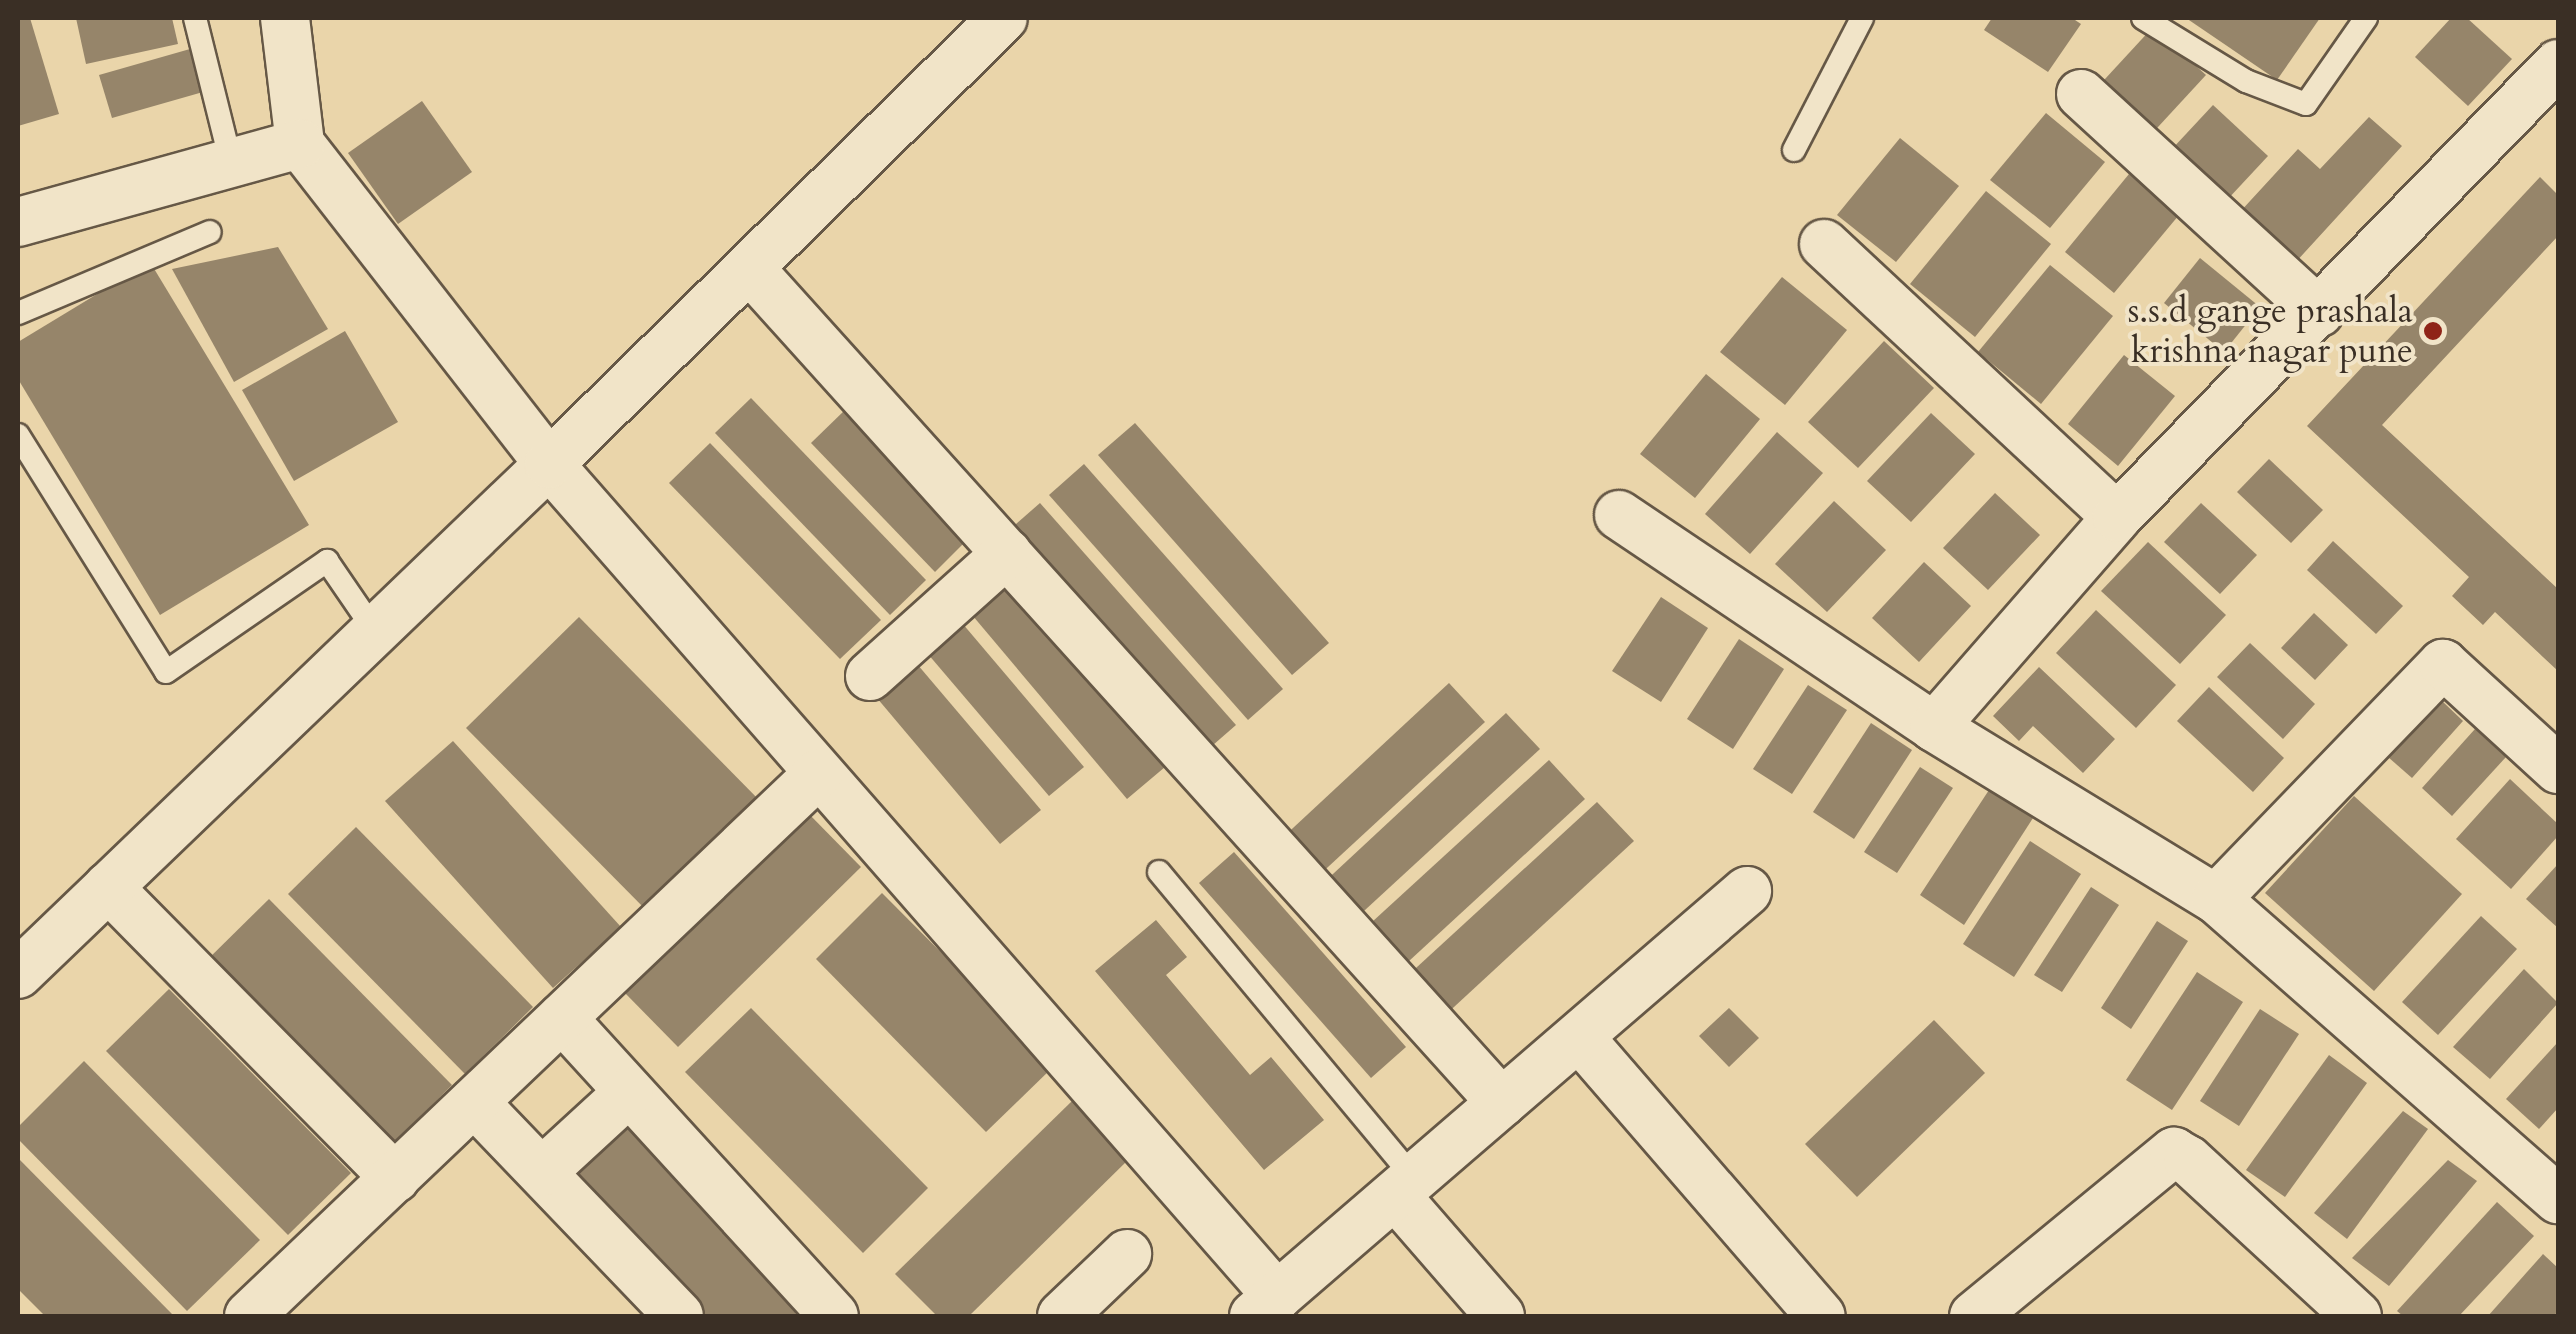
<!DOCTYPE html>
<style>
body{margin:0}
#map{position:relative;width:2576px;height:1334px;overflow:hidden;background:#ead5aa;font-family:Cardo,serif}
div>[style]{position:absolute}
.building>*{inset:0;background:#96856a}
.roads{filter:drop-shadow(2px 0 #665846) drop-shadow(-2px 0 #665846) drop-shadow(0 2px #665846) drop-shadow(0 -2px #665846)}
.service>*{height:22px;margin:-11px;padding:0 11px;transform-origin:11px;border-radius:11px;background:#f1e4c8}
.minor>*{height:48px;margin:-24px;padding:0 24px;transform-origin:24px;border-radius:24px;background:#f1e4c8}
.dots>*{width:28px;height:28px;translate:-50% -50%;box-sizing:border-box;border:5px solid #f1e4c8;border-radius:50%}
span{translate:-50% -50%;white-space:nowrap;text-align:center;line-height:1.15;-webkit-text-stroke:8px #f1e4c8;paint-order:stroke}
.poi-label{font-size:35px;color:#3a2f25}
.right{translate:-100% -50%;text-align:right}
.frame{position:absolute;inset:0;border:20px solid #3a2f25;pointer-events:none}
</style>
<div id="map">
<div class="building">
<div style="clip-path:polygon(18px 18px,30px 18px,59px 114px,18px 126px)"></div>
<div style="clip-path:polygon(76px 18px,172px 18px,178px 44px,86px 64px)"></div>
<div style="clip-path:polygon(1992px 18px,2072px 18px,2081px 24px,2048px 72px,1984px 30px)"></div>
<div style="clip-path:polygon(2186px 18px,2320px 18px,2277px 80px)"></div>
<div style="clip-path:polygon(2451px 18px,2467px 18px,2512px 59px,2468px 106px,2415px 57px)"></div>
<div style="clip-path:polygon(2153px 27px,2206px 75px,2146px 140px,2093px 92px)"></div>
<div style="clip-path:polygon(190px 49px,203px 92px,112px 118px,99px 75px)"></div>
<div style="clip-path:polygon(422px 101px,472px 172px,398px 224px,348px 153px)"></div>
<div style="clip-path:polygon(2213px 105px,2268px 156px,2227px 200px,2172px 149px)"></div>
<div style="clip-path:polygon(2046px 113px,2105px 162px,2050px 228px,1990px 180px)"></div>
<div style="clip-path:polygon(2369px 117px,2402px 146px,2294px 264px,2239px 213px,2298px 149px,2320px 169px)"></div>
<div style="clip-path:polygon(1900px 138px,1959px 186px,1896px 262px,1837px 215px)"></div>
<div style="clip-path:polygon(2129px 174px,2179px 215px,2114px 293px,2065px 252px)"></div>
<div style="clip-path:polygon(2540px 177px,2558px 195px,2558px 236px,2382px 425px,2558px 589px,2558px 671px,2495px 612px,2483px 625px,2452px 596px,2469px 577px,2307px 426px)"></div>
<div style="clip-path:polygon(1986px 191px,2051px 244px,1975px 337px,1910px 284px)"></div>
<div style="clip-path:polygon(278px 247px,328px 329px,234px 382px,172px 269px)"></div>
<div style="clip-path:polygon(2200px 258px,2260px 307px,2224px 352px,2164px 303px)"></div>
<div style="clip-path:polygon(150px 262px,309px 525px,160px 615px,18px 379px,18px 342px)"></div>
<div style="clip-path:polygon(2050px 265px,2113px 316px,2041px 404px,1978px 352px)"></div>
<div style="clip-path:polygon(1782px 277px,1847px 330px,1785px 405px,1720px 352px)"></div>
<div style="clip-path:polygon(345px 331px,398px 422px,294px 481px,242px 390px)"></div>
<div style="clip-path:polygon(1884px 341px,1934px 388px,1858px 468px,1808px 422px)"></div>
<div style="clip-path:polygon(2124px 355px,2175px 396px,2118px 466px,2068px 424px)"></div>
<div style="clip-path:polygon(1706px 374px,1760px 419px,1695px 498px,1640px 454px)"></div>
<div style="clip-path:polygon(751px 398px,926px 580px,890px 615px,715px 433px)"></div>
<div style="clip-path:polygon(847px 408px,971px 536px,935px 572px,811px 443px)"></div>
<div style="clip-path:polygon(1931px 413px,1975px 454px,1911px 522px,1867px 481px)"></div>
<div style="clip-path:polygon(1135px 423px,1329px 643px,1292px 675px,1098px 455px)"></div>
<div style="clip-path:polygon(1777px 432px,1823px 473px,1750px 554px,1705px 514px)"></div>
<div style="clip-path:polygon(710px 443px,881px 620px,840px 659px,669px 483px)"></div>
<div style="clip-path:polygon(2269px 459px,2323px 510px,2291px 543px,2237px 492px)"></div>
<div style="clip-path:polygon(1084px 464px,1283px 689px,1248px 720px,1049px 495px)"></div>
<div style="clip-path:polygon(1995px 493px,2040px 535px,1988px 590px,1943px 548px)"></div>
<div style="clip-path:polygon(1834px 501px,1886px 550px,1827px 612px,1775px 564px)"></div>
<div style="clip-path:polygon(1040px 503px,1236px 725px,1197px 759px,1001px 537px)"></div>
<div style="clip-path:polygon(2201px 503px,2257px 555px,2220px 594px,2164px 542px)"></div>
<div style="clip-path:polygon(2333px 541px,2403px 606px,2376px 634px,2307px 570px)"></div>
<div style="clip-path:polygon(2148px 542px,2226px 615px,2180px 664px,2101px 591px)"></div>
<div style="clip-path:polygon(1924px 562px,1971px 606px,1919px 662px,1872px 618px)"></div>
<div style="clip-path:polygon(1000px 571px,1165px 767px,1127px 799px,962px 603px)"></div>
<div style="clip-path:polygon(1661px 597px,1708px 628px,1661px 702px,1612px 671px)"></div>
<div style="clip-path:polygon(951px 610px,1084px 767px,1049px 796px,916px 640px)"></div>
<div style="clip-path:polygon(2096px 610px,2176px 685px,2136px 728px,2056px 653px)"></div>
<div style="clip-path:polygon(2314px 613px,2348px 645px,2315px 680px,2281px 648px)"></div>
<div style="clip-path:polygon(579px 617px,764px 805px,652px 916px,466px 728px)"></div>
<div style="clip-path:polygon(1739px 639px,1784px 669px,1733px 749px,1687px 719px)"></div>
<div style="clip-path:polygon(2250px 643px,2315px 704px,2283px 739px,2217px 677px)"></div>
<div style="clip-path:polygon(906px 651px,1041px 810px,1000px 844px,866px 685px)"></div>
<div style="clip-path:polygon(2039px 667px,2115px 739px,2083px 773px,2033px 726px,2019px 741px,1993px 716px)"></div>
<div style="clip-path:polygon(1449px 683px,1485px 722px,1315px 879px,1279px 841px)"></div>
<div style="clip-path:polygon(1808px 685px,1847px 710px,1792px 794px,1753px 769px)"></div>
<div style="clip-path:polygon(2209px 687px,2284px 758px,2253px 792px,2177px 721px)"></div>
<div style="clip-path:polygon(2441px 700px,2463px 721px,2412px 778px,2388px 757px)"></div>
<div style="clip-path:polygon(1506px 713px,1540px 749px,1352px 922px,1319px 887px)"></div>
<div style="clip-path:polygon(1871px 723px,1912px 750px,1854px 839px,1813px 812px)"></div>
<div style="clip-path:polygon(2475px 729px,2506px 757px,2452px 816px,2422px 788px)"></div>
<div style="clip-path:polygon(453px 741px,621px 927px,553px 988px,385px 801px)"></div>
<div style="clip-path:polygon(1549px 760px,1585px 799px,1396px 973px,1360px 933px)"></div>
<div style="clip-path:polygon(1920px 767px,1953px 788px,1897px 873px,1864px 852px)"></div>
<div style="clip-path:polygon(2510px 779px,2558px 824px,2558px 836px,2511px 889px,2456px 839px)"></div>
<div style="clip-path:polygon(1989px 790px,2033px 818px,1964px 925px,1920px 895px)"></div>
<div style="clip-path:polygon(2354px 796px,2462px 894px,2374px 991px,2265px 893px)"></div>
<div style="clip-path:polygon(1597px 802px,1634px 841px,1441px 1019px,1404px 979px)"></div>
<div style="clip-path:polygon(807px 812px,861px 867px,678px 1047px,624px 992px)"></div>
<div style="clip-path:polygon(356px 827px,533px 1007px,465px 1074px,288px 894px)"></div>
<div style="clip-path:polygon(2030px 841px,2081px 874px,2014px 977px,1963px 944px)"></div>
<div style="clip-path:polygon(1234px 852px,1406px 1047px,1371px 1078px,1199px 883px)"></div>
<div style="clip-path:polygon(2558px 864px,2558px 928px,2526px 899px)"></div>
<div style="clip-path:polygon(2091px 887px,2119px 905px,2062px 992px,2034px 975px)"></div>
<div style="clip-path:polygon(882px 893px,1054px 1066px,986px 1132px,816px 959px)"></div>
<div style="clip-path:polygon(269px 899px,452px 1085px,381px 1155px,198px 969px)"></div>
<div style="clip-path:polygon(2481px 916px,2517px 949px,2438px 1035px,2402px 1002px)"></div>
<div style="clip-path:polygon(1156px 920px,1187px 957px,1166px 975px,1250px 1075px,1271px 1057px,1324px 1120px,1264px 1170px,1095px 971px)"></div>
<div style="clip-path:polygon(2157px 921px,2188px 941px,2131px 1029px,2101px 1008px)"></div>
<div style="clip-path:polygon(2524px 969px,2558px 1003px,2490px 1079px,2453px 1047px)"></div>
<div style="clip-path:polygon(2197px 972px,2243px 1002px,2172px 1110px,2126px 1080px)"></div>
<div style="clip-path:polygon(169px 989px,351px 1173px,288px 1235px,106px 1051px)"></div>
<div style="clip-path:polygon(751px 1008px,928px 1188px,863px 1253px,685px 1072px)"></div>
<div style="clip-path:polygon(1729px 1008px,1759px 1038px,1729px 1067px,1699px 1036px)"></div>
<div style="clip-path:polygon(2260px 1009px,2299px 1034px,2239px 1126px,2200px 1101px)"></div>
<div style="clip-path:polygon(1934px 1020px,1985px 1073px,1857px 1197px,1805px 1144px)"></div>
<div style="clip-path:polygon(2558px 1042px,2558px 1108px,2539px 1129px,2506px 1099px)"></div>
<div style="clip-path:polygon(2329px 1055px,2367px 1083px,2285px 1197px,2246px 1170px)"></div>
<div style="clip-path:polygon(84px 1061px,260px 1240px,187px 1311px,18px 1139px,18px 1127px)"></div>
<div style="clip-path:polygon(1072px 1101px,1129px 1159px,969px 1316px,937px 1316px,895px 1274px)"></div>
<div style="clip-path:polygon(2403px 1111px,2428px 1129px,2347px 1239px,2314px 1213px)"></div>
<div style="clip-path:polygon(630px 1118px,802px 1308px,793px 1316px,697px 1316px,564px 1182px)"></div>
<div style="clip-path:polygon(18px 1158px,174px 1316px,45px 1316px,18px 1289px)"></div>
<div style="clip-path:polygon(2448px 1160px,2477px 1181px,2389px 1286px,2352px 1258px)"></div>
<div style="clip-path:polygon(2497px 1202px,2534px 1236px,2459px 1316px,2403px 1316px,2397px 1311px)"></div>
<div style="clip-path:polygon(2543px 1254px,2558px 1268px,2558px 1311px,2554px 1316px,2488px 1316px)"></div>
</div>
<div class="roads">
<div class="service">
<div style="left:195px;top:18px;width:148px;rotate:76deg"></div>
<div style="left:2143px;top:18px;width:121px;rotate:31.5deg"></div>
<div style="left:2246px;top:81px;width:64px;rotate:21deg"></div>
<div style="left:2306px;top:104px;width:105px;rotate:-55.1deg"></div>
<div style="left:1794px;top:150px;width:148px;rotate:-62.7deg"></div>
<div style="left:18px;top:313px;width:208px;rotate:-22.9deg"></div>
<div style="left:18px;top:435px;width:279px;rotate:58deg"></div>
<div style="left:166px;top:672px;width:196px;rotate:-34.6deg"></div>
<div style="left:327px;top:561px;width:85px;rotate:55.6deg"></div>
<div style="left:1159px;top:872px;width:398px;rotate:50.2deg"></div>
</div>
<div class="minor">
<div style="left:285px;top:18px;width:127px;rotate:83.2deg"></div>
<div style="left:300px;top:144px;width:405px;rotate:52.1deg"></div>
<div style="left:549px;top:464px;width:1106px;rotate:48.81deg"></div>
<div style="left:2081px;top:94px;width:323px;rotate:42.5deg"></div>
<div style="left:18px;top:222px;width:293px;rotate:-15.5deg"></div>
<div style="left:1824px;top:244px;width:400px;rotate:43deg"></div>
<div style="left:749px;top:268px;width:1124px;rotate:47.96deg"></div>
<div style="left:1619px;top:515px;width:380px;rotate:33.9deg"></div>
<div style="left:1934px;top:727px;width:330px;rotate:31.4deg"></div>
<div style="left:2216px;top:899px;width:455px;rotate:41.3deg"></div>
<div style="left:870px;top:676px;width:184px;rotate:-41.9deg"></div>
<div style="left:1934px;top:727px;width:279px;rotate:-48.9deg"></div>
<div style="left:2117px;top:517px;width:632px;rotate:-45.77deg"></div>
<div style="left:108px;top:887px;width:409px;rotate:45.4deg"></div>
<div style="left:2216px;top:899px;width:327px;rotate:-46deg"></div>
<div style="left:2443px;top:664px;width:156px;rotate:42.4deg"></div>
<div style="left:18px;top:974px;width:736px;rotate:-43.84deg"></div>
<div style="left:549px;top:464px;width:636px;rotate:-44.49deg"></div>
<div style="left:562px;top:1018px;width:403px;rotate:47.6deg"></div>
<div style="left:1579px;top:1037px;width:369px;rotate:49.1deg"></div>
<div style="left:474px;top:1102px;width:296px;rotate:46.2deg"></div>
<div style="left:542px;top:1172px;width:118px;rotate:-42.6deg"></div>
<div style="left:1395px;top:1195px;width:160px;rotate:49deg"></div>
<div style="left:249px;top:1316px;width:786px;rotate:-43.61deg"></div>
<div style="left:1062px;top:1316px;width:90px;rotate:-43.6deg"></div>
<div style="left:1254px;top:1316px;width:651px;rotate:-40.76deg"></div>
<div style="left:1974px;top:1316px;width:259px;rotate:-39.4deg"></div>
<div style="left:2174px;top:1152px;width:16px;rotate:30deg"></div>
<div style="left:2188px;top:1160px;width:230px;rotate:42.7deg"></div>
</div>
</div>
<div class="dots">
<div style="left:2433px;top:331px;background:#8f2418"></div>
</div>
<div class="poi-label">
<span class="right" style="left:2413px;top:331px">s.s.d gange prashala<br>krishna nagar pune</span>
</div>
<div class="frame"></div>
</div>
